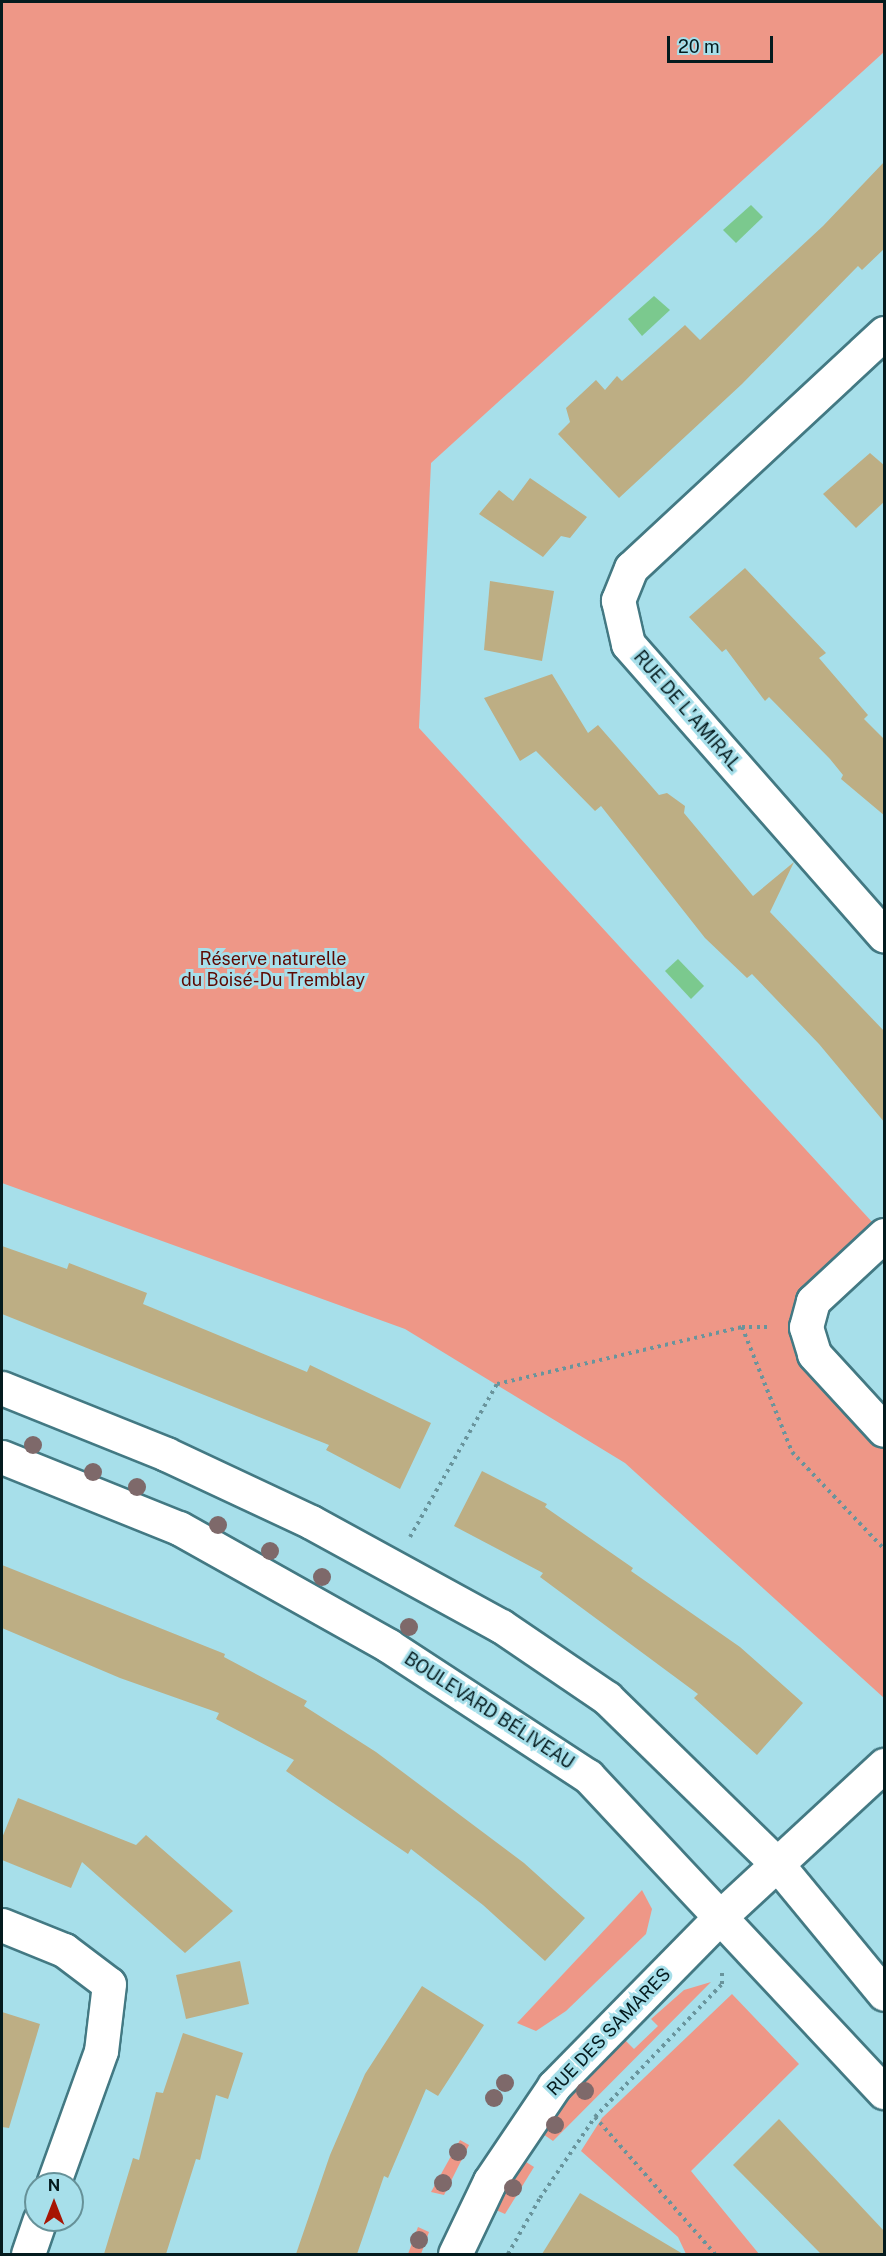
<!DOCTYPE html>
<meta charset="utf-8">
<style>
body{margin:0}
#map{position:relative;width:886px;height:2256px;overflow:hidden;background:#a7dfea;font-family:"Public Sans",sans-serif}
div>[style]{position:absolute}
.green>*{inset:0;background:#ee9787}
.water>*{inset:0;background:#7bc98e}
.building>*{inset:0;background:#bdae84}
.path>*{height:4px;margin-top:-2px;transform-origin:0;background:repeating-linear-gradient(90deg,#69949c 0 3px,transparent 0 7.5px)}
.roads{filter:drop-shadow(2px 0 #437983) drop-shadow(-2px 0 #437983) drop-shadow(0 2px #437983) drop-shadow(0 -2px #437983)}
.minor>*{height:33px;margin:-16.5px;padding:0 16.5px;transform-origin:16.5px;border-radius:16.5px;background:#fff}
.tertiary>*{height:33px;margin:-16.5px;padding:0 16.5px;transform-origin:16.5px;border-radius:16.5px;background:#fff}
.trees>*{width:18px;height:18px;margin:-9px;border-radius:50%;background:#7e696a}
span{translate:-50% -50%;white-space:nowrap;text-align:center;line-height:1.15;-webkit-text-stroke:6px #a7dfea;paint-order:stroke}
.street-label{font-size:18px;color:#041b1e}
.park-label{font-size:18px;color:#5c0902}
.frame{position:absolute;inset:0;border:3px solid #041b1e;pointer-events:none}
.north{position:absolute;left:24px;top:2172px;width:60px;height:60px;box-sizing:border-box;background:#a7dfea;border:2px solid #669198;border-radius:50%;rotate:0deg;font-size:16px;font-weight:700;line-height:24px;text-align:center;color:#041b1e}
.north::after{content:'';display:block;margin:auto;width:21px;height:27px;background:#a71504;clip-path:polygon(50% 0,100% 100%,50% 72%,0 100%)}
.scale{position:absolute;left:667px;top:36px;width:106px;height:27px;box-sizing:border-box;border:3px solid #041b1e;border-top:0;padding-left:8px;font-size:18px;line-height:21px;white-space:nowrap;color:#041b1e;-webkit-text-stroke:4px #a7dfea;paint-order:stroke}
</style>
<div id="map">
<div class="green">
<div style="clip-path:polygon(2px 2px,884px 2px,884px 52px,431px 463px,419px 728px,884px 1235px,806px 1327px,884px 1430px,884px 1698px,625px 1463px,405px 1329px,2px 1183px)"></div>
<div style="clip-path:polygon(642px 1890px,652px 1909px,646px 1934px,566px 2011px,536px 2031px,517px 2023px)"></div>
<div style="clip-path:polygon(711px 1982px,553px 2141px,540px 2132px,578px 2082px,622px 2037px,634px 2049px,658px 2026px,651px 2019px,684px 1990px)"></div>
<div style="clip-path:polygon(732px 1994px,799px 2064px,691px 2171px,759px 2254px,686px 2254px,678px 2237px,581px 2151px,602px 2118px)"></div>
<div style="clip-path:polygon(460px 2140px,469px 2145px,444px 2195px,431px 2192px)"></div>
<div style="clip-path:polygon(523px 2160px,534px 2167px,505px 2214px,496px 2210px)"></div>
<div style="clip-path:polygon(418px 2227px,429px 2232px,421px 2254px,408px 2254px)"></div>
</div>
<div class="water">
<div style="clip-path:polygon(751px 205px,763px 217px,736px 243px,723px 230px)"></div>
<div style="clip-path:polygon(654px 296px,670px 310px,642px 336px,628px 319px)"></div>
<div style="clip-path:polygon(678px 959px,704px 986px,691px 999px,665px 971px)"></div>
</div>
<div class="building">
<div style="clip-path:polygon(885px 161px,885px 248px,862px 270px,858px 266px,742px 384px,619px 498px,558px 434px,570px 422px,566px 408px,596px 380px,605px 390px,617px 376px,622px 381px,685px 325px,700px 340px,823px 226px)"></div>
<div style="clip-path:polygon(870px 453px,885px 466px,885px 501px,856px 528px,823px 494px)"></div>
<div style="clip-path:polygon(530px 478px,587px 517px,570px 538px,561px 536px,543px 557px,479px 514px,499px 490px,513px 501px)"></div>
<div style="clip-path:polygon(745px 568px,826px 653px,819px 658px,868px 715px,864px 719px,885px 740px,885px 816px,841px 779px,843px 775px,830px 759px,769px 697px,765px 701px,726px 649px,722px 652px,689px 617px)"></div>
<div style="clip-path:polygon(490px 581px,554px 591px,542px 661px,484px 650px)"></div>
<div style="clip-path:polygon(552px 674px,588px 733px,598px 725px,659px 795px,667px 793px,685px 806px,684px 813px,753px 896px,794px 862px,770px 912px,885px 1032px,885px 1123px,819px 1044px,752px 974px,747px 978px,705px 938px,601px 806px,595px 811px,536px 751px,520px 761px,484px 698px)"></div>
<div style="clip-path:polygon(2px 1246px,67px 1269px,69px 1263px,147px 1293px,143px 1304px,307px 1372px,310px 1365px,431px 1423px,400px 1489px,326px 1450px,329px 1445px,2px 1314px)"></div>
<div style="clip-path:polygon(482px 1471px,547px 1504px,545px 1507px,633px 1568px,631px 1571px,740px 1647px,803px 1703px,757px 1755px,694px 1698px,698px 1694px,540px 1577px,543px 1573px,454px 1526px)"></div>
<div style="clip-path:polygon(2px 1565px,225px 1654px,224px 1657px,307px 1701px,304px 1706px,376px 1752px,524px 1863px,585px 1918px,545px 1961px,483px 1905px,411px 1849px,408px 1854px,286px 1771px,294px 1760px,216px 1719px,219px 1713px,120px 1678px,2px 1628px)"></div>
<div style="clip-path:polygon(18px 1798px,136px 1845px,146px 1835px,233px 1911px,185px 1953px,82px 1862px,71px 1888px,2px 1860px,2px 1838px)"></div>
<div style="clip-path:polygon(240px 1961px,249px 2004px,186px 2019px,176px 1975px)"></div>
<div style="clip-path:polygon(422px 1986px,484px 2025px,438px 2096px,426px 2089px,388px 2178px,384px 2176px,357px 2254px,296px 2254px,330px 2155px,365px 2074px)"></div>
<div style="clip-path:polygon(2px 2012px,40px 2024px,9px 2128px,2px 2127px)"></div>
<div style="clip-path:polygon(183px 2033px,243px 2053px,228px 2099px,216px 2095px,200px 2160px,196px 2159px,166px 2254px,104px 2254px,133px 2158px,139px 2160px,156px 2092px,163px 2093px)"></div>
<div style="clip-path:polygon(779px 2119px,885px 2232px,885px 2254px,821px 2254px,733px 2165px)"></div>
<div style="clip-path:polygon(580px 2193px,683px 2254px,542px 2254px)"></div>
</div>
<div class="path">
<div style="left:742px;top:1327px;width:135px;rotate:68.2deg"></div>
<div style="left:792px;top:1452px;width:134px;rotate:46.5deg"></div>
<div style="left:410px;top:1537px;width:176px;rotate:-60.4deg"></div>
<div style="left:497px;top:1384px;width:252px;rotate:-13.1deg"></div>
<div style="left:742px;top:1327px;width:30px"></div>
<div style="left:595px;top:2117px;width:182px;rotate:48.8deg"></div>
<div style="left:508px;top:2254px;width:64px;rotate:-60.3deg"></div>
<div style="left:540px;top:2198px;width:98px;rotate:-55.8deg"></div>
<div style="left:595px;top:2117px;width:184px;rotate:-46.3deg"></div>
<div style="left:722px;top:1984px;width:14px;rotate:-90deg"></div>
</div>
<div class="roads">
<div class="minor">
<div style="left:884px;top:333px;width:345px;rotate:137.1deg"></div>
<div style="left:631px;top:568px;width:35px;rotate:112deg"></div>
<div style="left:618px;top:600px;width:45px;rotate:77.2deg"></div>
<div style="left:628px;top:644px;width:388px;rotate:48.7deg"></div>
<div style="left:884px;top:1235px;width:97px;rotate:137.1deg"></div>
<div style="left:813px;top:1301px;width:27px;rotate:105deg"></div>
<div style="left:806px;top:1327px;width:28px;rotate:73deg"></div>
<div style="left:814px;top:1354px;width:103px;rotate:47.4deg"></div>
<div style="left:2px;top:1925px;width:67px;rotate:22deg"></div>
<div style="left:64px;top:1950px;width:56px;rotate:37.1deg"></div>
<div style="left:109px;top:1984px;width:67px;rotate:96.8deg"></div>
<div style="left:101px;top:2051px;width:141px;rotate:109.8deg"></div>
<div style="left:28px;top:2254px;width:36px;rotate:-71deg"></div>
<div style="left:455px;top:2254px;width:81px;rotate:-64.4deg"></div>
<div style="left:490px;top:2181px;width:115px;rotate:-56deg"></div>
<div style="left:554px;top:2086px;width:240px;rotate:-45.5deg"></div>
<div style="left:722px;top:1915px;width:221px;rotate:-42.8deg"></div>
</div>
<div class="tertiary">
<div style="left:2px;top:1388px;width:177px;rotate:21.9deg"></div>
<div style="left:166px;top:1454px;width:160px;rotate:25.1deg"></div>
<div style="left:311px;top:1522px;width:217px;rotate:28.7deg"></div>
<div style="left:501px;top:1626px;width:128px;rotate:34.2deg"></div>
<div style="left:607px;top:1698px;width:238px;rotate:44.3deg"></div>
<div style="left:777px;top:1864px;width:168px;rotate:50.5deg"></div>
<div style="left:2px;top:1457px;width:191px;rotate:21.9deg"></div>
<div style="left:179px;top:1528px;width:241px;rotate:29.3deg"></div>
<div style="left:389px;top:1646px;width:238px;rotate:33.2deg"></div>
<div style="left:588px;top:1776px;width:433px;rotate:46.9deg"></div>
</div>
</div>
<div class="trees">
<div style="left:33px;top:1445px"></div>
<div style="left:93px;top:1472px"></div>
<div style="left:137px;top:1487px"></div>
<div style="left:218px;top:1525px"></div>
<div style="left:270px;top:1551px"></div>
<div style="left:322px;top:1577px"></div>
<div style="left:409px;top:1627px"></div>
<div style="left:505px;top:2083px"></div>
<div style="left:585px;top:2091px"></div>
<div style="left:494px;top:2098px"></div>
<div style="left:555px;top:2125px"></div>
<div style="left:458px;top:2152px"></div>
<div style="left:443px;top:2183px"></div>
<div style="left:513px;top:2188px"></div>
<div style="left:419px;top:2240px"></div>
</div>
<div class="street-label">
<span style="left:687px;top:711px;rotate:49deg">RUE DE L'AMIRAL</span>
<span style="left:489px;top:1711px;rotate:33deg">BOULEVARD BÉLIVEAU</span>
<span style="left:609px;top:2032px;rotate:-46deg">RUE DES SAMARES</span>
</div>
<div class="park-label">
<span style="left:273px;top:970px">Réserve naturelle<br>du Boisé-Du Tremblay</span>
</div>
<div class="frame"></div>
<div class="north">N</div>
<div class="scale">20 m</div>
</div>
